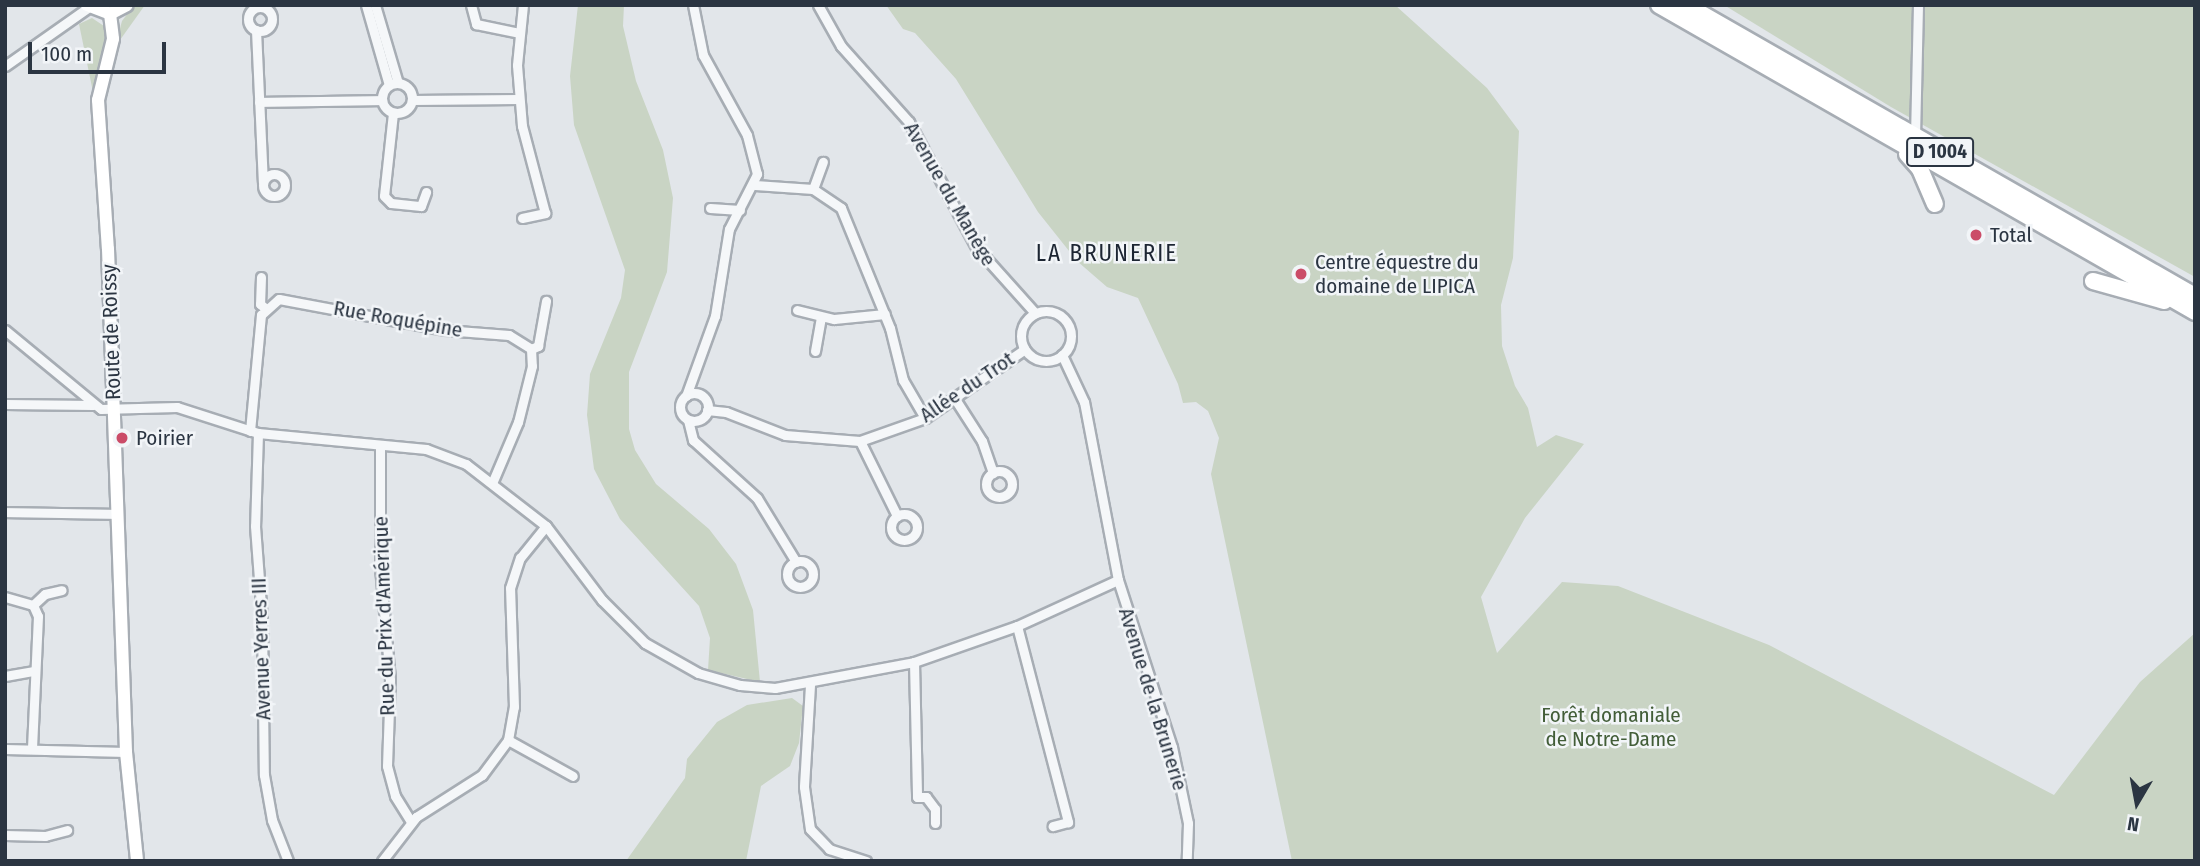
<!DOCTYPE html>
<meta charset="utf-8">
<style>
body{margin:0}
#map{position:relative;width:2200px;height:866px;overflow:hidden;background:#e2e6ea;font-family:"Fira Sans Condensed",sans-serif}
div>[style]{position:absolute}
.green>*{inset:0;background:#c9d4c4}
.roads{filter:drop-shadow(2px 0 #a7adb4) drop-shadow(-2px 0 #a7adb4) drop-shadow(0 2px #a7adb4) drop-shadow(0 -2px #a7adb4)}
.minor>*{height:9px;margin:-4.5px;padding:0 4.5px;transform-origin:4.5px;border-radius:4.5px;background:#f5f7f9}
.minor>.ring{margin:-4.5px;padding:0;box-sizing:content-box;background:none;border:9px solid #f5f7f9;border-radius:50%}
.secondary>*{height:12px;margin:-6px;padding:0 6px;transform-origin:6px;border-radius:6px;background:#fff}
.trunk>*{height:16px;margin:-8px;padding:0 8px;transform-origin:8px;border-radius:8px;background:#fff}
.dots>*{width:19px;height:19px;translate:-50% -50%;box-sizing:border-box;border:4px solid #f2f5f8;border-radius:50%}
span{translate:-50% -50%;white-space:nowrap;text-align:center;line-height:1.15;-webkit-text-stroke:5px #f2f5f8;paint-order:stroke}
.shield-label span{padding:2px 5px;background:#f2f5f8;border:2px solid;border-radius:5px;-webkit-text-stroke-width:0}
.shield-label{font-size:19px;color:#2b3542;font-weight:700}
.street-label{font-size:21px;color:#2b3542}
.poi-label{font-size:21px;color:#2b3542}
.left{translate:0 -50%;text-align:left}
.park-label{font-size:21px;color:#425d38}
.neighbourhood-label{font-size:23px;color:#1d2633;letter-spacing:2px}
.frame{position:absolute;inset:0;border:7px solid #2b3542;pointer-events:none}
.north{position:absolute;left:2102px;top:768px;width:70px;height:70px;-webkit-text-stroke:5px #f2f5f8;paint-order:stroke;rotate:190deg;font-size:19px;font-weight:700;line-height:28px;text-align:center;color:#2b3542}
.north::after{content:'';display:block;margin:auto;width:24px;height:32px;background:#2b3542;clip-path:polygon(50% 0,100% 100%,50% 72%,0 100%)}
.scale{position:absolute;left:28px;top:42px;width:138px;height:32px;box-sizing:border-box;border:4px solid #2b3542;border-top:0;padding-left:9px;font-size:21px;line-height:24px;white-space:nowrap;color:#2b3542;-webkit-text-stroke:5px #f2f5f8;paint-order:stroke}
</style>
<div id="map">
<div class="green">
<div style="clip-path:polygon(134px 5px,145px 5px,115px 47px,122px 21px)"></div>
<div style="clip-path:polygon(578px 5px,624px 5px,623px 26px,636px 81px,663px 150px,673px 198px,667px 272px,629px 372px,629px 429px,635px 450px,656px 484px,709px 529px,736px 564px,753px 610px,760px 682px,708px 670px,710px 638px,699px 606px,620px 519px,594px 469px,587px 415px,590px 374px,621px 298px,625px 270px,574px 125px,570px 76px)"></div>
<div style="clip-path:polygon(886px 5px,1395px 5px,1487px 88px,1519px 131px,1513px 258px,1501px 305px,1502px 346px,1515px 386px,1528px 408px,1537px 447px,1556px 435px,1584px 444px,1525px 518px,1481px 597px,1497px 653px,1562px 582px,1618px 586px,1769px 645px,2054px 795px,2140px 682px,2195px 633px,2195px 861px,1292px 861px,1211px 474px,1219px 438px,1208px 411px,1196px 402px,1183px 403px,1178px 384px,1138px 298px,1107px 287px,1077px 261px,1038px 212px,956px 79px,915px 33px,903px 29px)"></div>
<div style="clip-path:polygon(1724px 5px,2195px 5px,2195px 277px,1891px 107px)"></div>
<div style="clip-path:polygon(92px 18px,104px 26px,108px 39px,93px 92px,79px 24px)"></div>
<div style="clip-path:polygon(792px 698px,803px 706px,799px 743px,790px 766px,761px 786px,746px 861px,626px 861px,685px 778px,687px 759px,717px 722px,747px 705px)"></div>
</div>
<div class="roads">
<div class="minor">
<div style="left:366px;top:5px;width:83px;rotate:74deg"></div>
<div style="left:375px;top:5px;width:81px;rotate:73.6deg"></div>
<div style="left:471px;top:5px;width:20px;rotate:75deg"></div>
<div style="left:476px;top:24px;width:45px;rotate:11.6deg"></div>
<div style="left:818px;top:5px;width:47px;rotate:60.7deg"></div>
<div style="left:841px;top:46px;width:102px;rotate:48.2deg"></div>
<div style="left:909px;top:122px;width:142px;rotate:61.8deg"></div>
<div style="left:976px;top:247px;width:89px;rotate:48.2deg"></div>
<div class="ring" style="left:248px;top:7px;width:15px;height:15px"></div>
<div style="left:256px;top:30px;width:152px;rotate:87.4deg"></div>
<div style="left:5px;top:66px;width:103px;rotate:-35.1deg"></div>
<div class="ring" style="left:382px;top:83px;width:21px;height:21px"></div>
<div style="left:412px;top:100px;width:107px;rotate:-0.5deg"></div>
<div style="left:259px;top:102px;width:123px;rotate:-0.9deg"></div>
<div style="left:393px;top:113px;width:83px;rotate:96.2deg"></div>
<div style="left:384px;top:196px;width:10px;rotate:45deg"></div>
<div style="left:391px;top:203px;width:30px;rotate:6deg"></div>
<div style="left:421px;top:206px;width:15px;rotate:-70deg"></div>
<div style="left:1915px;top:137px;width:132px;rotate:-88.7deg"></div>
<div class="ring" style="left:263px;top:174px;width:13px;height:13px"></div>
<div style="left:755px;top:185px;width:58px;rotate:3.9deg"></div>
<div style="left:813px;top:189px;width:34px;rotate:34deg"></div>
<div style="left:841px;top:208px;width:130px;rotate:67.8deg"></div>
<div style="left:890px;top:328px;width:54px;rotate:76deg"></div>
<div style="left:903px;top:380px;width:44px;rotate:59.9deg"></div>
<div style="left:813px;top:189px;width:29px;rotate:-70deg"></div>
<div style="left:710px;top:208px;width:30px;rotate:4deg"></div>
<div style="left:522px;top:218px;width:24px;rotate:-12deg"></div>
<div style="left:545px;top:213px;width:90px;rotate:-104.8deg"></div>
<div style="left:522px;top:126px;width:61px;rotate:-94.7deg"></div>
<div style="left:517px;top:65px;width:60px;rotate:-84.3deg"></div>
<div style="left:261px;top:277px;width:27px;rotate:92deg"></div>
<div style="left:260px;top:304px;width:6px;rotate:39deg"></div>
<div style="left:797px;top:310px;width:38px;rotate:14deg"></div>
<div style="left:834px;top:319px;width:51px;rotate:-5.6deg"></div>
<div class="ring" style="left:1021px;top:311px;width:41px;height:41px"></div>
<div style="left:5px;top:330px;width:124px;rotate:39.5deg"></div>
<div style="left:101px;top:409px;width:76px;rotate:-1.5deg"></div>
<div style="left:177px;top:407px;width:85px;rotate:17.8deg"></div>
<div style="left:258px;top:433px;width:169px;rotate:5.4deg"></div>
<div style="left:426px;top:449px;width:43px;rotate:20.6deg"></div>
<div style="left:466px;top:464px;width:101px;rotate:37.8deg"></div>
<div style="left:546px;top:526px;width:93px;rotate:52.9deg"></div>
<div style="left:602px;top:600px;width:61px;rotate:45deg"></div>
<div style="left:645px;top:643px;width:61px;rotate:29.5deg"></div>
<div style="left:698px;top:673px;width:44px;rotate:15.9deg"></div>
<div style="left:740px;top:685px;width:35px;rotate:5deg"></div>
<div style="left:775px;top:688px;width:141px;rotate:-10.6deg"></div>
<div style="left:914px;top:662px;width:109px;rotate:-19.3deg"></div>
<div style="left:1017px;top:626px;width:111px;rotate:-24.5deg"></div>
<div style="left:1118px;top:580px;width:181px;rotate:-100.8deg"></div>
<div style="left:1084px;top:402px;width:52px;rotate:-115.1deg"></div>
<div style="left:531px;top:349px;width:8px;rotate:-23deg"></div>
<div style="left:538px;top:346px;width:46px;rotate:-79.9deg"></div>
<div style="left:815px;top:351px;width:34px;rotate:-80deg"></div>
<div class="ring" style="left:680px;top:393px;width:19px;height:19px"></div>
<div style="left:686px;top:396px;width:85px;rotate:-70.1deg"></div>
<div style="left:715px;top:316px;width:88px;rotate:-80.9deg"></div>
<div style="left:729px;top:229px;width:62px;rotate:-63deg"></div>
<div style="left:757px;top:174px;width:40px;rotate:-104.4deg"></div>
<div style="left:747px;top:135px;width:91px;rotate:-118.8deg"></div>
<div style="left:703px;top:55px;width:51px;rotate:-101.3deg"></div>
<div style="left:955px;top:399px;width:50px;rotate:57.3deg"></div>
<div style="left:982px;top:441px;width:34px;rotate:71deg"></div>
<div style="left:5px;top:404px;width:88px;rotate:0.7deg"></div>
<div style="left:707px;top:410px;width:19px;rotate:6deg"></div>
<div style="left:726px;top:412px;width:63px;rotate:21.3deg"></div>
<div style="left:785px;top:435px;width:75px;rotate:4.6deg"></div>
<div style="left:860px;top:441px;width:69px;rotate:-19.5deg"></div>
<div style="left:925px;top:418px;width:121px;rotate:-34.6deg"></div>
<div style="left:688px;top:420px;width:21px;rotate:76deg"></div>
<div style="left:693px;top:440px;width:86px;rotate:42.2deg"></div>
<div style="left:757px;top:498px;width:75px;rotate:58.6deg"></div>
<div style="left:250px;top:431px;width:117px;rotate:-84.6deg"></div>
<div style="left:261px;top:315px;width:24px;rotate:-42deg"></div>
<div style="left:279px;top:299px;width:169px;rotate:10.6deg"></div>
<div style="left:445px;top:330px;width:64px;rotate:4.5deg"></div>
<div style="left:509px;top:335px;width:26px;rotate:32deg"></div>
<div style="left:531px;top:349px;width:17px;rotate:87deg"></div>
<div style="left:532px;top:366px;width:58px;rotate:104deg"></div>
<div style="left:518px;top:422px;width:64px;rotate:113deg"></div>
<div style="left:258px;top:433px;width:93px;rotate:91.8deg"></div>
<div style="left:255px;top:526px;width:94px;rotate:85.7deg"></div>
<div style="left:262px;top:620px;width:155px;rotate:89.3deg"></div>
<div style="left:264px;top:775px;width:46px;rotate:79.9deg"></div>
<div style="left:272px;top:820px;width:44px;rotate:68.7deg"></div>
<div style="left:860px;top:441px;width:84px;rotate:63.7deg"></div>
<div style="left:380px;top:446px;width:121px;rotate:90deg"></div>
<div style="left:380px;top:567px;width:113px;rotate:84.9deg"></div>
<div style="left:390px;top:680px;width:86px;rotate:92deg"></div>
<div style="left:387px;top:766px;width:31px;rotate:75deg"></div>
<div style="left:395px;top:796px;width:31px;rotate:58deg"></div>
<div class="ring" style="left:986px;top:471px;width:17px;height:17px"></div>
<div style="left:5px;top:512px;width:112px;rotate:1deg"></div>
<div class="ring" style="left:891px;top:514px;width:17px;height:17px"></div>
<div class="ring" style="left:787px;top:561px;width:17px;height:17px"></div>
<div style="left:1118px;top:580px;width:176px;rotate:72.1deg"></div>
<div style="left:1172px;top:747px;width:78px;rotate:78.1deg"></div>
<div style="left:1188px;top:823px;width:38px;rotate:92deg"></div>
<div style="left:5px;top:597px;width:29px;rotate:16deg"></div>
<div style="left:33px;top:605px;width:12px;rotate:66deg"></div>
<div style="left:38px;top:616px;width:133px;rotate:92.6deg"></div>
<div style="left:33px;top:605px;width:16px;rotate:-43deg"></div>
<div style="left:45px;top:594px;width:17px;rotate:-13deg"></div>
<div style="left:1017px;top:626px;width:203px;rotate:75.4deg"></div>
<div style="left:1068px;top:822px;width:16px;rotate:165deg"></div>
<div style="left:914px;top:662px;width:135px;rotate:88.7deg"></div>
<div style="left:917px;top:797px;width:9px"></div>
<div style="left:926px;top:797px;width:15px;rotate:53deg"></div>
<div style="left:935px;top:809px;width:14px;rotate:90deg"></div>
<div style="left:5px;top:676px;width:28px;rotate:-10deg"></div>
<div style="left:810px;top:685px;width:102px;rotate:93.4deg"></div>
<div style="left:804px;top:787px;width:42px;rotate:81.9deg"></div>
<div style="left:810px;top:829px;width:28px;rotate:46deg"></div>
<div style="left:829px;top:849px;width:39px;rotate:18deg"></div>
<div style="left:508px;top:740px;width:74px;rotate:29deg"></div>
<div style="left:5px;top:749px;width:121px;rotate:1.4deg"></div>
<div style="left:5px;top:835px;width:40px;rotate:1.4deg"></div>
<div style="left:45px;top:836px;width:23px;rotate:-15deg"></div>
<div style="left:382px;top:861px;width:56px;rotate:-52.3deg"></div>
<div style="left:416px;top:817px;width:78px;rotate:-32.5deg"></div>
<div style="left:482px;top:775px;width:44px;rotate:-53.4deg"></div>
<div style="left:508px;top:740px;width:34px;rotate:-80deg"></div>
<div style="left:514px;top:707px;width:119px;rotate:-91.9deg"></div>
<div style="left:510px;top:588px;width:32px;rotate:-72deg"></div>
<div style="left:520px;top:558px;width:41px;rotate:-50.9deg"></div>
</div>
<div class="secondary">
<div style="left:87px;top:5px;width:25px;rotate:21deg"></div>
<div style="left:110px;top:14px;width:19px;rotate:-28deg"></div>
<div style="left:110px;top:14px;width:25px;rotate:83deg"></div>
<div style="left:113px;top:39px;width:63px;rotate:103.8deg"></div>
<div style="left:98px;top:100px;width:149px;rotate:86.2deg"></div>
<div style="left:108px;top:249px;width:503px;rotate:87.95deg"></div>
<div style="left:126px;top:752px;width:110px;rotate:84.2deg"></div>
</div>
<div class="trunk">
<div style="left:1659px;top:5px;width:618px;rotate:29.8deg"></div>
<div style="left:1686px;top:5px;width:586px;rotate:29.76deg"></div>
<div style="left:1907px;top:154px;width:20px;rotate:49deg"></div>
<div style="left:1920px;top:169px;width:38px;rotate:67deg"></div>
<div style="left:2093px;top:281px;width:74px;rotate:15.7deg"></div>
</div>
</div>
<div class="dots">
<div style="left:1976px;top:235px;background:#cb4c68"></div>
<div style="left:1301px;top:274px;background:#cb4c68"></div>
<div style="left:122px;top:438px;background:#cb4c68"></div>
</div>
<div class="shield-label">
<span style="left:1940px;top:152px">D 1004</span>
</div>
<div class="street-label">
<span style="left:950px;top:194px;rotate:60deg">Avenue du Manège</span>
<span style="left:398px;top:319px;rotate:10deg">Rue Roquépine</span>
<span style="left:111px;top:332px;rotate:-92deg">Route de Roissy</span>
<span style="left:967px;top:387px;rotate:-34deg">Allée du Trot</span>
<span style="left:384px;top:616px;rotate:-92deg">Rue du Prix d'Amérique</span>
<span style="left:261px;top:649px;rotate:-92deg">Avenue Yerres III</span>
<span style="left:1153px;top:699px;rotate:73deg">Avenue de la Brunerie</span>
</div>
<div class="poi-label">
<span class="left" style="left:1990px;top:235px">Total</span>
<span class="left" style="left:1315px;top:274px">Centre équestre du<br>domaine de LIPICA</span>
<span class="left" style="left:136px;top:438px">Poirier</span>
</div>
<div class="park-label">
<span style="left:1611px;top:727px">Forêt domaniale<br>de Notre-Dame</span>
</div>
<div class="neighbourhood-label">
<span style="left:1107px;top:253px">LA BRUNERIE</span>
</div>
<div class="frame"></div>
<div class="north">N</div>
<div class="scale">100 m</div>
</div>
